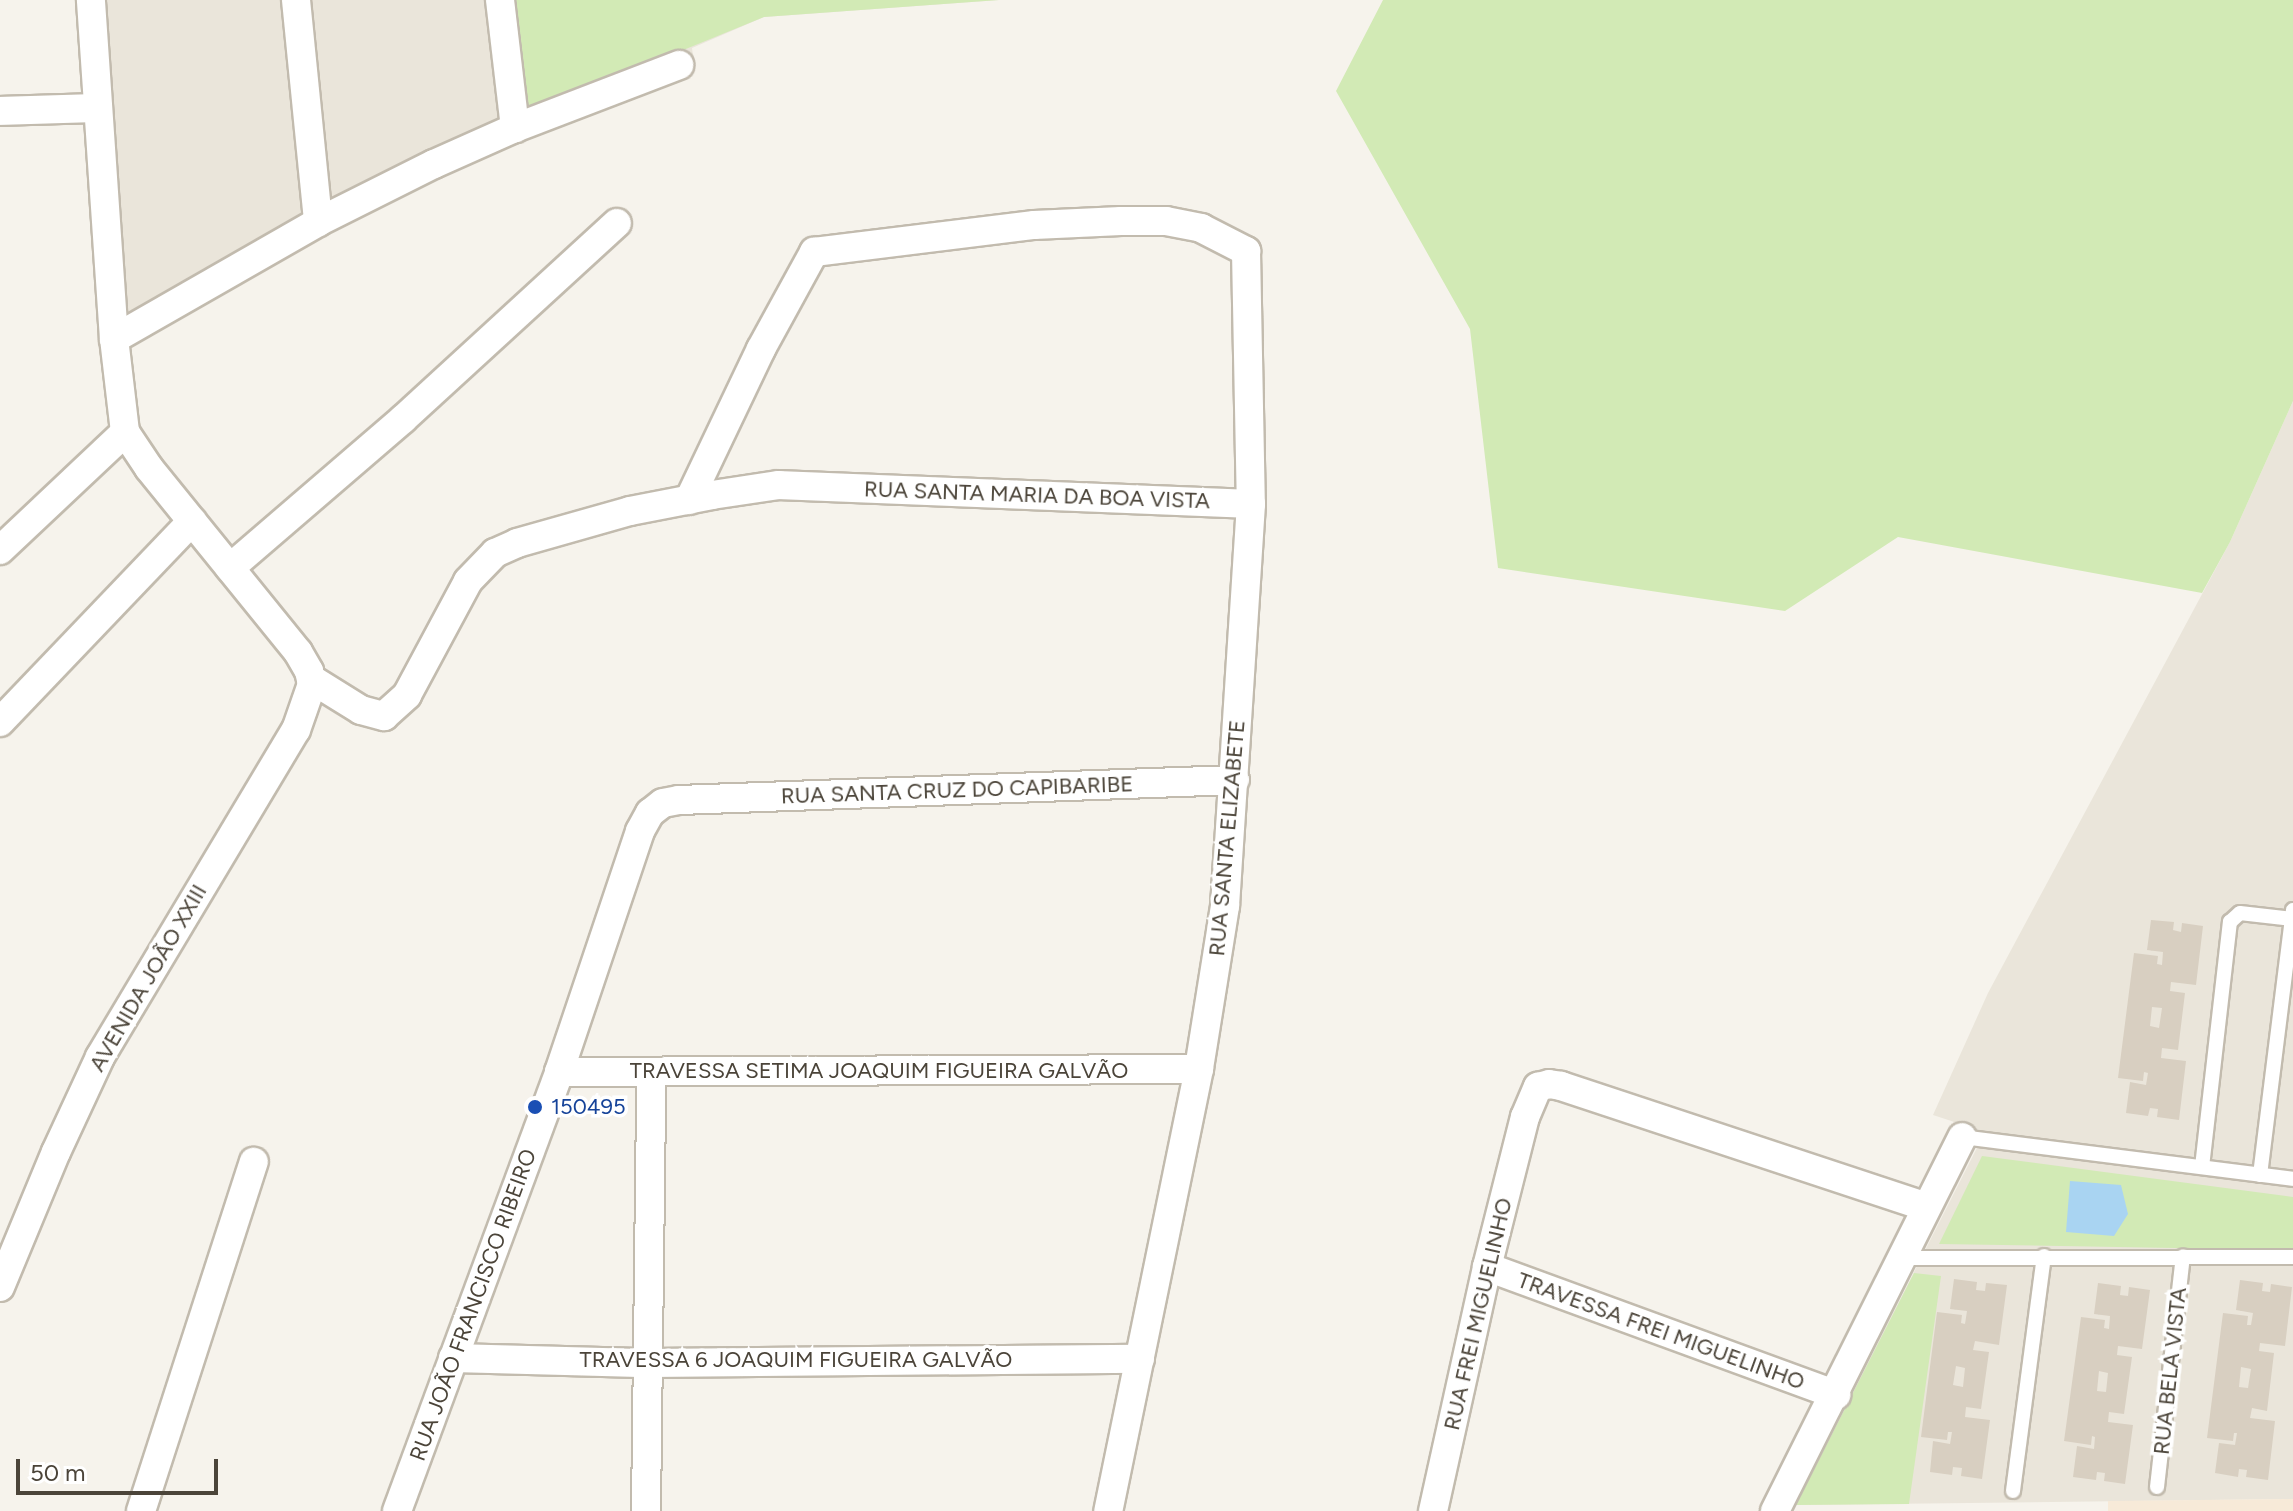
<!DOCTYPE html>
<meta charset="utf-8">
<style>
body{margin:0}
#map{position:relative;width:2293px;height:1511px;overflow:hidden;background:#f6f3ec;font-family:Figtree,sans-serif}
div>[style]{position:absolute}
.residential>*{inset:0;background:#eae5da}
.commercial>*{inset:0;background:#f7ead8}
.green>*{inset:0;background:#d2eab5}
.water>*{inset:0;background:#a9d4f2}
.building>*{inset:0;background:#d8cfc1}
.roads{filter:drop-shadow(2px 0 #c2bbae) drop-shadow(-2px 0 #c2bbae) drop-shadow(0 2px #c2bbae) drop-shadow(0 -2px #c2bbae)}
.service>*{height:14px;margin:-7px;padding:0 7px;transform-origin:7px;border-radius:7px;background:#fff}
.minor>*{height:28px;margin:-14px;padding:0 14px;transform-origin:14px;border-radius:14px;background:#fff}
.dots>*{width:22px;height:22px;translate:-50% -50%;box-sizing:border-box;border:4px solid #fff;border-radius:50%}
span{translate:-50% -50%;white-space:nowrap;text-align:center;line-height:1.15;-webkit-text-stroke:7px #fff;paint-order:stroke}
.street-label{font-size:22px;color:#4b4439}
.transit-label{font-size:22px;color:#164399}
.left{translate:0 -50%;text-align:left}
.scale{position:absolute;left:16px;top:1459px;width:202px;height:36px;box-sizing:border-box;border:4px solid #4b4439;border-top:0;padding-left:10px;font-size:24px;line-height:28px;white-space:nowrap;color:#4b4439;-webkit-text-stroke:6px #fff;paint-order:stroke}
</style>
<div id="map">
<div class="residential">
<div style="clip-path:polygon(79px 0,999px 0,764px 17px,692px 48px,695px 71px,530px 134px,102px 341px)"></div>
<div style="clip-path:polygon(2293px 401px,2293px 1499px,1796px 1505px,1985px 1132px,1933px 1115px,1988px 993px,2230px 542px)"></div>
</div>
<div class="commercial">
<div style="clip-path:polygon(2293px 1499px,2293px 1511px,2108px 1511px,2108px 1501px)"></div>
</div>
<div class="green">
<div style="clip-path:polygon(512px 0,999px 0,764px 17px,527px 114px)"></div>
<div style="clip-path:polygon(1383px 0,2293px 0,2293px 401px,2230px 542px,2202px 593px,1898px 537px,1785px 611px,1498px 568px,1470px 329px,1336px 91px)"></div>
<div style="clip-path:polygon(1982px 1156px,2293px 1197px,2293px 1250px,1939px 1244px)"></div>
<div style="clip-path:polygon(1914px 1273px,1941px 1276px,1909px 1504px,1796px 1505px)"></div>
</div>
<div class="water">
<div style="clip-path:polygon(2070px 1181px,2121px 1185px,2128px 1214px,2114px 1236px,2066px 1232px)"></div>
</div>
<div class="building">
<div style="clip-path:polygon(evenodd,2151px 920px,2174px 922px,2173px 930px,2181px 932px,2182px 923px,2203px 926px,2196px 985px,2171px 982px,2170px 991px,2185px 993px,2178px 1050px,2162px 1048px,2161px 1058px,2186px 1061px,2179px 1120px,2157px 1117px,2158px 1109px,2150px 1108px,2148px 1116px,2126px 1113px,2130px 1082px,2146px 1085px,2148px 1073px,2144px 1072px,2143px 1081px,2118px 1078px,2134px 953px,2158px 956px,2157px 964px,2162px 965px,2163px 952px,2147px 950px,2151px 920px,2152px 1007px,2162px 1008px,2159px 1028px,2150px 1026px,2152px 1007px)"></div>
<div style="clip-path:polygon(evenodd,1954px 1279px,1977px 1282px,1976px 1290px,1985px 1291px,1986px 1283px,2007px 1285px,1999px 1345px,1975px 1341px,1973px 1350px,1989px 1352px,1981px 1409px,1966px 1407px,1965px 1417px,1990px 1420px,1982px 1479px,1961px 1476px,1962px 1468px,1953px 1467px,1952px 1475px,1930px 1472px,1933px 1441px,1950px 1444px,1952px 1432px,1948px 1432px,1947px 1440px,1921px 1437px,1937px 1312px,1962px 1315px,1961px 1323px,1965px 1324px,1967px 1311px,1950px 1309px,1954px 1279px,1956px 1366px,1965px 1368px,1963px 1387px,1953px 1385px,1956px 1366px)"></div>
<div style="clip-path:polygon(evenodd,2240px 1280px,2263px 1283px,2262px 1291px,2270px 1292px,2271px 1284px,2292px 1287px,2285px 1346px,2260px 1343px,2259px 1351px,2274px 1353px,2267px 1411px,2252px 1408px,2250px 1418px,2275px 1421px,2268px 1480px,2246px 1477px,2247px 1470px,2239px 1469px,2238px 1477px,2215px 1473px,2219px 1443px,2235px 1445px,2237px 1433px,2234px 1433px,2233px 1441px,2207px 1438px,2223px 1313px,2248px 1316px,2247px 1325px,2251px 1325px,2253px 1313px,2236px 1310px,2240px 1280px,2241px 1367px,2251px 1369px,2248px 1388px,2239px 1387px,2241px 1367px)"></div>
<div style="clip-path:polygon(evenodd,2098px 1283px,2121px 1286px,2120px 1295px,2128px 1296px,2129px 1287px,2150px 1290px,2142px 1349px,2118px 1346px,2117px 1355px,2132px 1357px,2124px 1414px,2109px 1412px,2108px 1422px,2133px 1425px,2125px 1484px,2104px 1481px,2105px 1473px,2097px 1472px,2096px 1480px,2073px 1477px,2077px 1446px,2094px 1449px,2095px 1437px,2092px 1436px,2091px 1445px,2064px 1441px,2081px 1317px,2105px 1320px,2104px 1328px,2109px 1329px,2110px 1316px,2094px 1314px,2098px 1283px,2099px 1371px,2108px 1373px,2106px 1392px,2097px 1391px,2099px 1371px)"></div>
</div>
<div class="roads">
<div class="service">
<div style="left:1962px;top:1137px;width:334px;rotate:7.2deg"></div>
<div style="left:2202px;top:1167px;width:247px;rotate:-83.5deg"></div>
<div style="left:2230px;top:922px;width:13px;rotate:-42deg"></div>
<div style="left:2240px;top:913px;width:53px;rotate:6.5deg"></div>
<div style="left:2260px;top:1175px;width:267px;rotate:-82.9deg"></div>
<div style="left:1901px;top:1258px;width:392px;rotate:-0.1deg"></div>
<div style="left:2157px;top:1487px;width:232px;rotate:-83.6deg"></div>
<div style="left:2013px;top:1491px;width:237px;rotate:-82.5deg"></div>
</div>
<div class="minor">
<div style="left:296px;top:0;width:223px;rotate:84.3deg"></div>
<div style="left:500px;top:0;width:129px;rotate:83.3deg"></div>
<div style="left:0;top:111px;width:98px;rotate:-1.8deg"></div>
<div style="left:114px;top:339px;width:235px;rotate:-29.8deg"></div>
<div style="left:318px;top:222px;width:130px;rotate:-26.6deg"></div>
<div style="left:434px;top:164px;width:89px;rotate:-24deg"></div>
<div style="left:515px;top:128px;width:176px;rotate:-21deg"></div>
<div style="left:689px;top:500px;width:167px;rotate:-64.5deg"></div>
<div style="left:761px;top:349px;width:111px;rotate:-61.3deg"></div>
<div style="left:814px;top:252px;width:222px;rotate:-7deg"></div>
<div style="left:1034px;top:225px;width:87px;rotate:-2.6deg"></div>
<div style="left:1121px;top:221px;width:45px"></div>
<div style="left:1166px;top:221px;width:36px;rotate:11deg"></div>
<div style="left:1201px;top:228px;width:51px;rotate:27.1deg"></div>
<div style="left:1246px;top:251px;width:253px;rotate:88.9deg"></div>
<div style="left:1251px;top:504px;width:403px;rotate:93.7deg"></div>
<div style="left:1225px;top:906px;width:165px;rotate:99.1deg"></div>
<div style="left:1199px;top:1069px;width:451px;rotate:101.6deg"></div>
<div style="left:0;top:550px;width:172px;rotate:-43.3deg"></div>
<div style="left:230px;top:568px;width:228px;rotate:-40.7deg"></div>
<div style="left:403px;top:419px;width:290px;rotate:-42.5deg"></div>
<div style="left:311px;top:679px;width:59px;rotate:31.8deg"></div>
<div style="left:361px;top:710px;width:24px;rotate:15deg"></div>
<div style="left:384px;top:716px;width:31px;rotate:-42deg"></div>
<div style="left:407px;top:695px;width:129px;rotate:-61.8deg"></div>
<div style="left:468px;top:581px;width:39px;rotate:-46deg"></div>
<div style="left:495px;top:553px;width:24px;rotate:-24deg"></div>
<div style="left:517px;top:543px;width:117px;rotate:-15.8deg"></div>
<div style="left:630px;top:511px;width:84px;rotate:-11deg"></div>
<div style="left:712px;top:495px;width:68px;rotate:-8.5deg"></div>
<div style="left:779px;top:485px;width:472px;rotate:2.3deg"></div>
<div style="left:0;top:722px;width:278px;rotate:-46.3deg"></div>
<div style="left:559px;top:1072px;width:640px;rotate:-0.27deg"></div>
<div style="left:1487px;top:1267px;width:372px;rotate:20.1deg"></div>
<div style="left:0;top:1287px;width:146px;rotate:-67.5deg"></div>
<div style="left:56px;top:1152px;width:105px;rotate:-65.1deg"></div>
<div style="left:100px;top:1057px;width:381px;rotate:-59.1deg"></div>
<div style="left:296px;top:730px;width:49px;rotate:-70.8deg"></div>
<div style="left:312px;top:684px;width:13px;rotate:-103deg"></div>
<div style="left:309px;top:671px;width:22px;rotate:-120deg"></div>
<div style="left:298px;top:652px;width:237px;rotate:-129deg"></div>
<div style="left:149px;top:468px;width:43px;rotate:-123.7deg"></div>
<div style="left:125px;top:432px;width:94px;rotate:-96.7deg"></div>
<div style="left:114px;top:339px;width:340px;rotate:-93.9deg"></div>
<div style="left:453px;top:1358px;width:196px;rotate:1.5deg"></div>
<div style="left:649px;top:1363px;width:491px;rotate:-0.5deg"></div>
<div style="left:141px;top:1511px;width:367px;rotate:-72.1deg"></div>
<div style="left:397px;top:1511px;width:468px;rotate:-69.7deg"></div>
<div style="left:559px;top:1072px;width:254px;rotate:-71.4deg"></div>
<div style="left:640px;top:831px;width:21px;rotate:-61deg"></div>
<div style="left:650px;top:813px;width:16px;rotate:-38deg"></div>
<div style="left:663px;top:803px;width:16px;rotate:-11deg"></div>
<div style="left:679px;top:800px;width:556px;rotate:-2.06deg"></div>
<div style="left:646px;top:1511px;width:439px;rotate:-89.3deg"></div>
<div style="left:1433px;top:1511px;width:250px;rotate:-77.5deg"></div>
<div style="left:1487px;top:1267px;width:155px;rotate:-75.8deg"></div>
<div style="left:1525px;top:1117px;width:33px;rotate:-67deg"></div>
<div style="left:1538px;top:1087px;width:11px;rotate:-15deg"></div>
<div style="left:1549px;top:1084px;width:12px;rotate:9deg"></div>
<div style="left:1561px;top:1086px;width:382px;rotate:18.3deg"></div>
<div style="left:1775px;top:1511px;width:418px;rotate:-63.4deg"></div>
</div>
</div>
<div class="dots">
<div style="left:535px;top:1107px;background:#1a4fb4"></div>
</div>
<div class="street-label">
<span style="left:1037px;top:495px;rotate:2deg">RUA SANTA MARIA DA BOA VISTA</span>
<span style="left:957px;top:790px;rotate:-2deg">RUA SANTA CRUZ DO CAPIBARIBE</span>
<span style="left:1227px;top:838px;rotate:-85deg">RUA SANTA ELIZABETE</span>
<span style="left:148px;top:978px;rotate:-60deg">AVENIDA JOÃO XXIII</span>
<span style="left:879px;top:1071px">TRAVESSA SETIMA JOAQUIM FIGUEIRA GALVÃO</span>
<span style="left:473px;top:1305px;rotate:-70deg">RUA JOÃO FRANCISCO RIBEIRO</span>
<span style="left:1478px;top:1314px;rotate:-77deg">RUA FREI MIGUELINHO</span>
<span style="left:1661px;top:1331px;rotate:20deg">TRAVESSA FREI MIGUELINHO</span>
<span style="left:796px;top:1360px">TRAVESSA 6 JOAQUIM FIGUEIRA GALVÃO</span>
<span style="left:2170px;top:1371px;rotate:-84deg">RUA BELA VISTA</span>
</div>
<div class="transit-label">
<span class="left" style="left:551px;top:1107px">150495</span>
</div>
<div class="scale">50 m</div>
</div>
